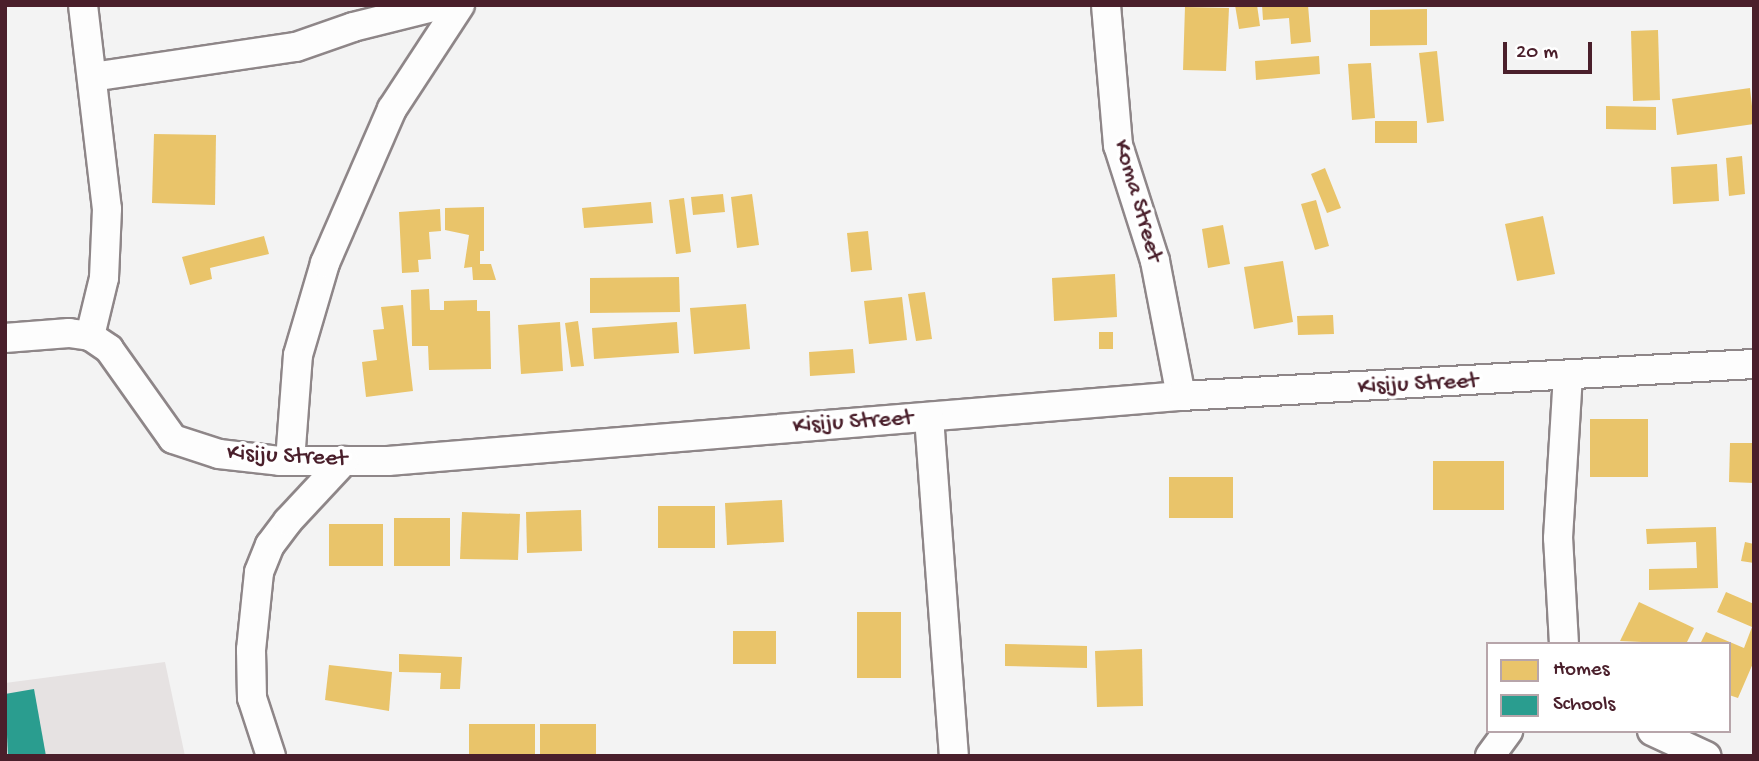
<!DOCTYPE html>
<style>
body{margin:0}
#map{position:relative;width:1759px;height:761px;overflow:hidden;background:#f3f3f3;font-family:"Gochi Hand",sans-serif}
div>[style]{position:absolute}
.built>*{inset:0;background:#e6e2e2}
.homes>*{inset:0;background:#e9c46a}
.schools>*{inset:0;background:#2a9d8f}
.roads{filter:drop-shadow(2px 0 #8e8688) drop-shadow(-2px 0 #8e8688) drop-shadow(0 2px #8e8688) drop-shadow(0 -2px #8e8688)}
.street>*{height:28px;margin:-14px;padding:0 14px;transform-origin:14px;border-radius:14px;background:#fdfdfd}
span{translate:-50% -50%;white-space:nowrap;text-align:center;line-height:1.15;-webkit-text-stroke:7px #fff;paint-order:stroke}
.street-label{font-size:24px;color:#4a1f2b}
.frame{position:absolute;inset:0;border:7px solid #4a1f2b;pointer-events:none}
.legend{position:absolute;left:1486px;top:642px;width:245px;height:91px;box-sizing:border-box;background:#fff;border:2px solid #b7a5aa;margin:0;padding:9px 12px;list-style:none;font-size:21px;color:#4a1f2b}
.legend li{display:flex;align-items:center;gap:14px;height:35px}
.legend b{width:35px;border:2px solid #b7a5aa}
.scale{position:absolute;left:1503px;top:42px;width:89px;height:32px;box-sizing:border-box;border:4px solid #4a1f2b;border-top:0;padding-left:9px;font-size:21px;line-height:24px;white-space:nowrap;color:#4a1f2b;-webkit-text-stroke:5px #fff;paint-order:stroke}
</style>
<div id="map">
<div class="built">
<div style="clip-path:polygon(165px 662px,185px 756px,5px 756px,5px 683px)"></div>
</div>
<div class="homes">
<div style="clip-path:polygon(1235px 5px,1257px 5px,1260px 26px,1239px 29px)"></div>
<div style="clip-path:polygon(1262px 5px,1308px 5px,1311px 42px,1291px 44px,1289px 18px,1263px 20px)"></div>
<div style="clip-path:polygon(1185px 7px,1229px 8px,1226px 71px,1183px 70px)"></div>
<div style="clip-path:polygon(1427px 9px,1427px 45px,1370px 46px,1370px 10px)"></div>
<div style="clip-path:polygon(1658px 30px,1660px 100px,1633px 101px,1631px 31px)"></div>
<div style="clip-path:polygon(1437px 51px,1444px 121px,1427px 123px,1419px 53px)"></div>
<div style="clip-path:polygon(1319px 56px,1320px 74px,1256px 80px,1255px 61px)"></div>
<div style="clip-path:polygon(1371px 63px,1375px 118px,1352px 120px,1348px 64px)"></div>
<div style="clip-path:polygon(1750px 88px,1754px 124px,1677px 135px,1672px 99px)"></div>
<div style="clip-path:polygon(1606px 106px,1656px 107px,1656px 130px,1606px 129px)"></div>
<div style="clip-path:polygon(1375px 121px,1417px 121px,1417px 143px,1375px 143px)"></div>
<div style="clip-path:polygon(154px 134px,216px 135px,215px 205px,152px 203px)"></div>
<div style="clip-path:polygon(1742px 156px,1745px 194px,1729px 196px,1726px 158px)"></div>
<div style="clip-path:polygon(1717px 164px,1719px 201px,1673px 204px,1671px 167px)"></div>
<div style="clip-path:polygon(1325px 168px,1341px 208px,1327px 213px,1311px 174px)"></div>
<div style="clip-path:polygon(723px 194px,725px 212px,693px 215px,691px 197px)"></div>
<div style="clip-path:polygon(752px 194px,759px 245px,737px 248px,731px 197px)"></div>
<div style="clip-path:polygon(684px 198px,691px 252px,676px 254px,669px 200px)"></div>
<div style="clip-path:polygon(1316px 200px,1329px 246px,1315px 250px,1301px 204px)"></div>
<div style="clip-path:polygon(651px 202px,653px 223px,584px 228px,582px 208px)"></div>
<div style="clip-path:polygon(484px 207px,484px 251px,480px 251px,480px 264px,491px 264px,496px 280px,473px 280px,472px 267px,464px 268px,469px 235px,445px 230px,445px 208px)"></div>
<div style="clip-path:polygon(440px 209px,441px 231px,429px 232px,431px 259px,418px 260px,419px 272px,402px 273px,399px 212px)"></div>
<div style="clip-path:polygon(1543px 216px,1555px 274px,1517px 281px,1505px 224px)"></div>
<div style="clip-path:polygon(1223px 225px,1230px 264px,1208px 268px,1202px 229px)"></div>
<div style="clip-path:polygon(868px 231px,872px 270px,851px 272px,847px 233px)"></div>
<div style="clip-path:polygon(264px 236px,269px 254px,210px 268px,212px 279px,190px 285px,182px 257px)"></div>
<div style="clip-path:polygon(1283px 261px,1293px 322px,1254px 329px,1244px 267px)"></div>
<div style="clip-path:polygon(1115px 274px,1117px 317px,1054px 321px,1052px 278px)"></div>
<div style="clip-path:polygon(679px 277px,680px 312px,590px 313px,590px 278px)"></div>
<div style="clip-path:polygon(429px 289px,430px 310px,444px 310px,444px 301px,477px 300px,477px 311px,490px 311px,491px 369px,429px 370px,428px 346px,412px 346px,411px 290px)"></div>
<div style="clip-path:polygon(925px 292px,932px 339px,916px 341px,908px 294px)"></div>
<div style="clip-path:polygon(902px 297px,907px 340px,869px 344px,864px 301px)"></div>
<div style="clip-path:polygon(746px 304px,750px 349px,694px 354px,690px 308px)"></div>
<div style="clip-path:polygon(403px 305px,413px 391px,366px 397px,362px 362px,377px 360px,373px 330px,384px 329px,381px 307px)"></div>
<div style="clip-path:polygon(1333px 315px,1334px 334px,1298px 335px,1297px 316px)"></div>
<div style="clip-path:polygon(578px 321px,584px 366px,571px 367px,565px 323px)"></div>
<div style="clip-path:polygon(560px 322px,563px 371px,521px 374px,518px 325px)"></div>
<div style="clip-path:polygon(677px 322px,679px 353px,594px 359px,592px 328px)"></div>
<div style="clip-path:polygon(1099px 332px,1113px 332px,1113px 349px,1099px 349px)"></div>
<div style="clip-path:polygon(853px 349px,855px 373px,810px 376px,809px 352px)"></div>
<div style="clip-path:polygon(1590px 419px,1648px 419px,1648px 477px,1590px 477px)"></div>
<div style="clip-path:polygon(1730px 443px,1754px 443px,1754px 483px,1729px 482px)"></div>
<div style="clip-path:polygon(1433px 461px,1504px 461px,1504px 510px,1433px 510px)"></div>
<div style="clip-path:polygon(1169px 477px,1233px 477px,1233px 518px,1169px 518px)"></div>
<div style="clip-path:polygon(782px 500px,784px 542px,727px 545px,725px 503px)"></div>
<div style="clip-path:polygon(658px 506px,715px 506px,715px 548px,658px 548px)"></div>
<div style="clip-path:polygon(581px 510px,582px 551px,527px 553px,526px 512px)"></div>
<div style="clip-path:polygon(462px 512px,520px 514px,518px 560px,460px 559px)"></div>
<div style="clip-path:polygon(394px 518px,450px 518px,450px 566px,394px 566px)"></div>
<div style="clip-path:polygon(329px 524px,383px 524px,383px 566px,329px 566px)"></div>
<div style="clip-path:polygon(1716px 527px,1718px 588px,1649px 590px,1649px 569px,1697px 568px,1696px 542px,1647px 544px,1646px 529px)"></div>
<div style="clip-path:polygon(1745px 542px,1754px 544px,1754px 563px,1741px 561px)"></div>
<div style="clip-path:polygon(1726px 592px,1754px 604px,1754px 661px,1738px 698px,1729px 695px,1729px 644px,1700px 644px,1706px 632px,1744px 648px,1752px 627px,1717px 612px)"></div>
<div style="clip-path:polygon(1639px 602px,1694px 628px,1686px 644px,1620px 641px)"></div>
<div style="clip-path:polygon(857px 612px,901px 612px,901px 678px,857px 678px)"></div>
<div style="clip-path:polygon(733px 631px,776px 631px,776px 664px,733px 664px)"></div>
<div style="clip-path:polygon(1005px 644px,1087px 646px,1087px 668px,1005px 666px)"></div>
<div style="clip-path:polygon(1142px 649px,1143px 706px,1097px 707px,1095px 651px)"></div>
<div style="clip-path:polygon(399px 654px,462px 657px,460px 689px,440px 689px,441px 673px,399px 672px)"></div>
<div style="clip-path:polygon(329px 665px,392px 672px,389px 711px,325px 700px)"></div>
<div style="clip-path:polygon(469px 724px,535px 724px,535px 756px,469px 756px)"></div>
<div style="clip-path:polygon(540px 724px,596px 724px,596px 756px,540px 756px)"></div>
</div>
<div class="schools">
<div style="clip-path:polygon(34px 689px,46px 756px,8px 756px,5px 694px)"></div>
</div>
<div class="roads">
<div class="street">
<div style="left:83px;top:5px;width:205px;rotate:83.3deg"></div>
<div style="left:107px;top:209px;width:69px;rotate:92.5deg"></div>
<div style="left:104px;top:278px;width:60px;rotate:103.6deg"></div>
<div style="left:1106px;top:5px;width:141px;rotate:85.1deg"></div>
<div style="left:1118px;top:145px;width:122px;rotate:72.3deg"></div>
<div style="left:1155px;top:261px;width:137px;rotate:79.1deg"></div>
<div style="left:92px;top:77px;width:206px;rotate:-8.4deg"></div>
<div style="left:296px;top:47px;width:60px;rotate:-19.3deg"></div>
<div style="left:353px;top:27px;width:91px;rotate:-14deg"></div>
<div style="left:5px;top:338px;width:64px;rotate:-4.5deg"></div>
<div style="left:69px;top:333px;width:21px;rotate:8deg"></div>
<div style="left:90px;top:336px;width:23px;rotate:34deg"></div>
<div style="left:109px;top:349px;width:110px;rotate:54.6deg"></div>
<div style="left:173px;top:439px;width:48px;rotate:18.1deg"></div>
<div style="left:219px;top:454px;width:61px;rotate:6.5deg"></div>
<div style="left:280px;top:461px;width:108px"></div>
<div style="left:388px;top:461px;width:796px;rotate:-4.69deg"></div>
<div style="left:1181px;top:396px;width:574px;rotate:-3.2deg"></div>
<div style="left:929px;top:417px;width:340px;rotate:85.8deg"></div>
<div style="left:290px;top:461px;width:106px;rotate:-85.7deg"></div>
<div style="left:298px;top:355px;width:96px;rotate:-73.6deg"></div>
<div style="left:325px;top:263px;width:168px;rotate:-66.5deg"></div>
<div style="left:392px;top:109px;width:124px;rotate:-56.8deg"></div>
<div style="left:1564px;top:644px;width:106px;rotate:-93.2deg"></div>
<div style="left:1558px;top:538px;width:162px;rotate:-86.5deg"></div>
<div style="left:1652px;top:731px;width:60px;rotate:24.8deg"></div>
<div style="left:271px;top:756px;width:61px;rotate:-108.1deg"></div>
<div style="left:252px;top:698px;width:48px;rotate:-91.2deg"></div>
<div style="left:251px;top:650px;width:78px;rotate:-84.1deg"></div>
<div style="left:259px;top:572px;width:29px;rotate:-68deg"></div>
<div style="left:270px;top:545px;width:30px;rotate:-53deg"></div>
<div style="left:288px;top:521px;width:82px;rotate:-47deg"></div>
<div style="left:1490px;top:756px;width:31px;rotate:-54deg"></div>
</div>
</div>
<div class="street-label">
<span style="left:1137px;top:201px;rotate:74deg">Koma Street</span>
<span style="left:1418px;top:385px;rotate:-3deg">Kisiju Street</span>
<span style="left:853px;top:423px;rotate:-4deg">Kisiju Street</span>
<span style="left:287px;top:457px;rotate:3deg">Kisiju Street</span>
</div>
<div class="frame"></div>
<ul class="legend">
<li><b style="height:19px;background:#e9c46a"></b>Homes</li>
<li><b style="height:19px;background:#2a9d8f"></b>Schools</li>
</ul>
<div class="scale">20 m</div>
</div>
